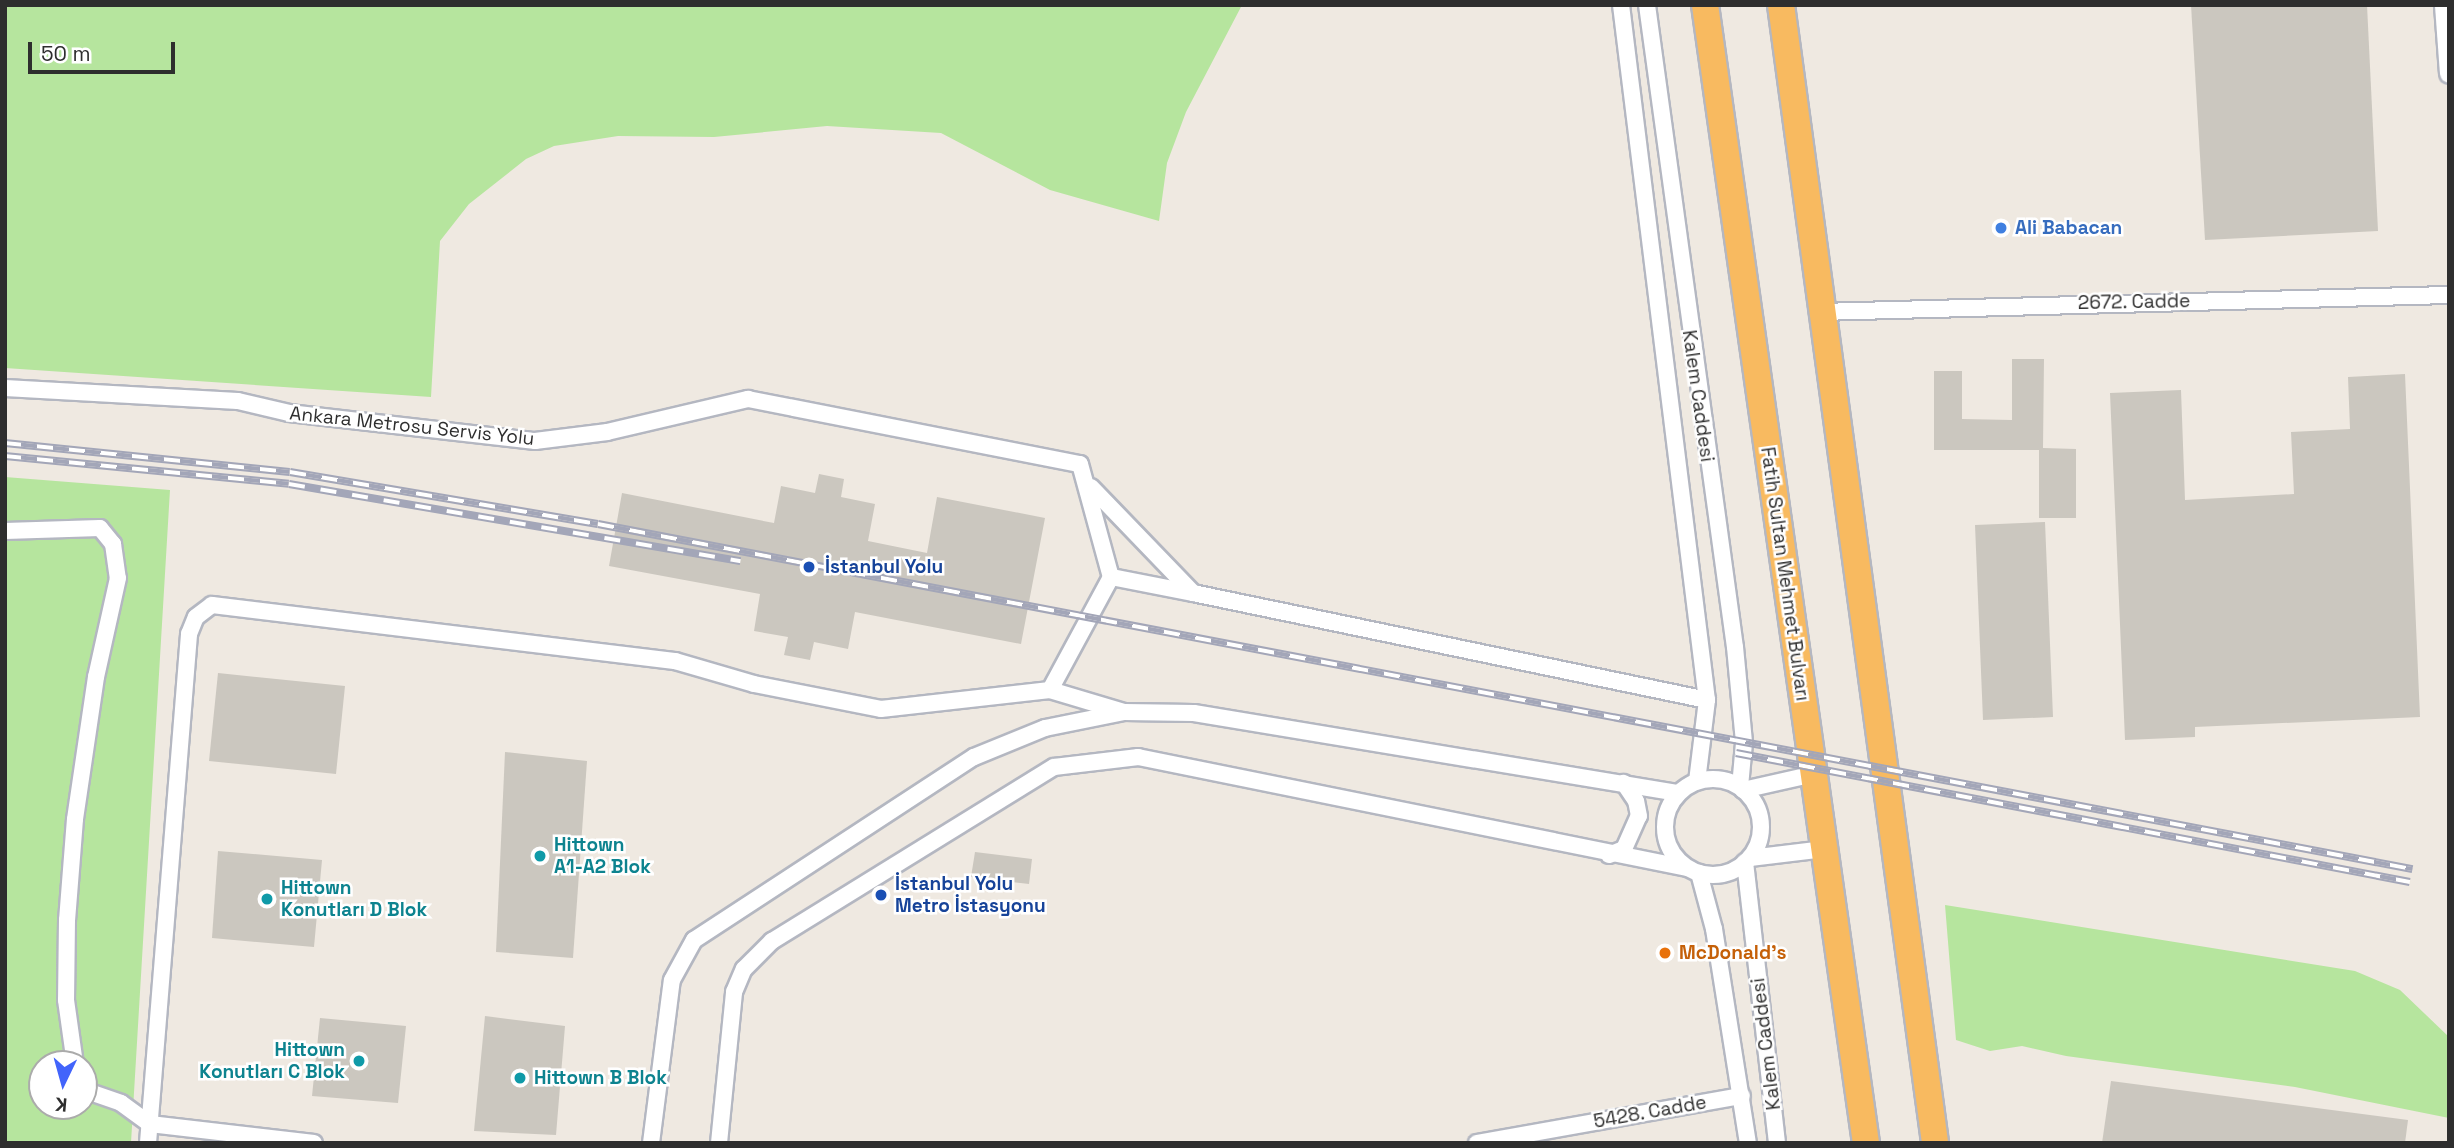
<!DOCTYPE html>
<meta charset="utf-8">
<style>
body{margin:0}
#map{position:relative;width:2454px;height:1148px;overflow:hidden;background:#efe9e1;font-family:"Space Grotesk",sans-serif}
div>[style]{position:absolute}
.green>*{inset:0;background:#b6e59e}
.building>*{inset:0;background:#cbc7bf}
.roads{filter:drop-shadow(2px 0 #b4b7c1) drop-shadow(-2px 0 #b4b7c1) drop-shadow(0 2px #b4b7c1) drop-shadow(0 -2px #b4b7c1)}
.minor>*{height:16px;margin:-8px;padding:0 8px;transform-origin:8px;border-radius:8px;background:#fff}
.minor>.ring{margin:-8px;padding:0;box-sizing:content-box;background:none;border:16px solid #fff;border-radius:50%}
.tertiary>*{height:19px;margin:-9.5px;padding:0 9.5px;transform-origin:9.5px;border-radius:9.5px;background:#fff}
.trunk>*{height:26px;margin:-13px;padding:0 13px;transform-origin:13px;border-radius:13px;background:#f8ba60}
.rail>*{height:8px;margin-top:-4px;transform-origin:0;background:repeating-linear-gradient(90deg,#fff 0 16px,#a3a6b8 0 32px);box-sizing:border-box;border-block:2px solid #a3a6b8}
.dots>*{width:19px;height:19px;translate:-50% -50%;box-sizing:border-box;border:4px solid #fff;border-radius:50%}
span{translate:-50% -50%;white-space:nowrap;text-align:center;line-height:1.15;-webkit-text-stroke:5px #fff;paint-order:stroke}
.shop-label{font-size:19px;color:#366cbe;font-weight:700}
.left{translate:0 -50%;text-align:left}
.street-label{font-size:19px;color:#2e2e2e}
.transit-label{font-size:19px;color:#164399;font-weight:700}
.culture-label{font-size:19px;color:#0d838f;font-weight:700}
.right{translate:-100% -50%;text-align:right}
.food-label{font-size:19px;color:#c56008;font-weight:700}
.frame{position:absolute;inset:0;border:7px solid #2e2e2e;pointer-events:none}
.north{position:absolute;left:28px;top:1050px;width:70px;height:70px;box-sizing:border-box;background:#fff;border:2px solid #ababab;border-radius:50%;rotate:185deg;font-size:19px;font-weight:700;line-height:28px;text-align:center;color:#2e2e2e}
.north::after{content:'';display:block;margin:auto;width:24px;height:32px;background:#4264fb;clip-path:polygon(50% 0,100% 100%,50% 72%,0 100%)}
.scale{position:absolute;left:28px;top:42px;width:147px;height:32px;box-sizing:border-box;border:4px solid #2e2e2e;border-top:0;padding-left:9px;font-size:21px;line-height:24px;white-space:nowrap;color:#2e2e2e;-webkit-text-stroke:5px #fff;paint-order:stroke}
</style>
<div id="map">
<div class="green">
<div style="clip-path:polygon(5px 5px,1242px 5px,1186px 112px,1167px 163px,1159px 221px,1050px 190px,941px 133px,827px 126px,714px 137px,618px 136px,554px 146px,526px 159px,469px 204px,440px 241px,431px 397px,5px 368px)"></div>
<div style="clip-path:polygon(evenodd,5px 477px,170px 490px,131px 1143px,5px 1143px,5px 477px,42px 1064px,84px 1064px,84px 1106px,42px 1106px,42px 1064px)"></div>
<div style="clip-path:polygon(1945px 905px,2355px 971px,2400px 990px,2449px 1037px,2449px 1118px,2295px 1087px,2066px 1056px,2022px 1046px,1990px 1051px,1956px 1040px)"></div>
</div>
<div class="building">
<div style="clip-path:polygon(2191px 5px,2367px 5px,2378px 231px,2205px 240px)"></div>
<div style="clip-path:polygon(2012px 359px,2044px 359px,2043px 448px,2076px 449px,2076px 518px,2039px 518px,2039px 450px,1934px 450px,1934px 371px,1962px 371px,1962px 419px,2012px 420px)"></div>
<div style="clip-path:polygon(2405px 374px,2420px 717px,2195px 727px,2195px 737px,2125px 740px,2110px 393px,2181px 390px,2185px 500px,2294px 494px,2291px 432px,2350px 429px,2348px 377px)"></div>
<div style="clip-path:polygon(819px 474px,844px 479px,841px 497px,875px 504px,868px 541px,927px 553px,937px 497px,1045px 518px,1021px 644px,855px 612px,848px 649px,814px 642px,810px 660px,784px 655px,788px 637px,754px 631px,760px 594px,609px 566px,622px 493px,774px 523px,781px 486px,815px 493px)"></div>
<div style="clip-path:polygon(2045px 522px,2053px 717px,1983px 720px,1975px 525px)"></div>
<div style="clip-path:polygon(218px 673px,345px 686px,336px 774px,209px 761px)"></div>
<div style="clip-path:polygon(505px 752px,587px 761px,573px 958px,496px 952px)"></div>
<div style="clip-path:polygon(218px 851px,322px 860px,314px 947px,212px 938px)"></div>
<div style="clip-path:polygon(975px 852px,1032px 859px,1029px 884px,971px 877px)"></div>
<div style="clip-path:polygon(485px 1016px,565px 1026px,556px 1135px,474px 1131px)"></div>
<div style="clip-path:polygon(320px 1018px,406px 1026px,398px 1103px,312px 1096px)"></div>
<div style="clip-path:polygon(2111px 1081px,2408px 1120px,2405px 1143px,2102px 1143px)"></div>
</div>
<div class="roads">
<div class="minor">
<div style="left:1621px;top:5px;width:700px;rotate:82.95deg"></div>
<div style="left:1707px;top:700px;width:82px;rotate:97deg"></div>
<div style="left:1647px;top:5px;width:648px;rotate:82.2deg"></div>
<div style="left:1735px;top:647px;width:96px;rotate:84.6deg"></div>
<div style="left:1744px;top:743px;width:44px;rotate:95.2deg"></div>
<div style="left:1820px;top:312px;width:629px;rotate:-1.55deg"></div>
<div style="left:5px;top:388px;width:233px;rotate:3.2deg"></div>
<div style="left:238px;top:401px;width:52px;rotate:13.2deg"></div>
<div style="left:289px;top:413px;width:248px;rotate:6.5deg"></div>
<div style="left:535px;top:441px;width:73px;rotate:-7.1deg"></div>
<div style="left:607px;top:432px;width:145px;rotate:-13.2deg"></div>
<div style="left:748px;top:399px;width:338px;rotate:11.1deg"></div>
<div style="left:1080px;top:464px;width:117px;rotate:74.7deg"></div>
<div style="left:1091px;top:487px;width:147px;rotate:46.1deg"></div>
<div style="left:1193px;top:593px;width:525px;rotate:11.76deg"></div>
<div style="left:5px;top:531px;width:95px;rotate:-1.8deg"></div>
<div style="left:100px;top:528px;width:21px;rotate:51deg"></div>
<div style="left:113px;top:544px;width:34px;rotate:82deg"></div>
<div style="left:118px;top:578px;width:101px;rotate:102.5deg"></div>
<div style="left:96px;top:677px;width:144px;rotate:98.4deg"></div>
<div style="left:75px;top:819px;width:101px;rotate:94.5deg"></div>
<div style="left:67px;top:920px;width:80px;rotate:90.7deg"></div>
<div style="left:66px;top:1000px;width:65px;rotate:82deg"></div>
<div style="left:1050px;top:690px;width:128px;rotate:-61.6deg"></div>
<div style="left:1111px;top:577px;width:84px;rotate:11deg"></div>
<div class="ring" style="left:1665px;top:779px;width:80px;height:80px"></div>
<div style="left:1743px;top:790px;width:73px;rotate:-12.7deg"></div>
<div style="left:1609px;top:855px;width:16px;rotate:-22deg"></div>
<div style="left:1624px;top:849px;width:36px;rotate:-66deg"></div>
<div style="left:1639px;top:816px;width:15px;rotate:-101deg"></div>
<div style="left:1636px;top:801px;width:22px;rotate:-124deg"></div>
<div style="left:1750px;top:858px;width:75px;rotate:-6.9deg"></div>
<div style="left:1745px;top:862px;width:283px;rotate:83.5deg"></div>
<div style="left:1699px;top:873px;width:58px;rotate:75deg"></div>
<div style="left:1714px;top:929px;width:217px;rotate:81deg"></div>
<div style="left:84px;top:1090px;width:39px;rotate:19deg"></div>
<div style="left:121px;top:1103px;width:36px;rotate:36deg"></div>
<div style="left:150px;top:1124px;width:165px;rotate:6.6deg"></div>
<div style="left:148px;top:1143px;width:511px;rotate:-85.39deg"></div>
<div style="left:189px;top:634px;width:18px;rotate:-68deg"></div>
<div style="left:196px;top:617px;width:20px;rotate:-37deg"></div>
<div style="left:212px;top:605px;width:466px;rotate:6.9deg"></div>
<div style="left:675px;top:661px;width:82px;rotate:16.2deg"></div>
<div style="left:754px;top:684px;width:129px;rotate:11.1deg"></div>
<div style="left:881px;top:709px;width:170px;rotate:-6.4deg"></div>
<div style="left:1050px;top:690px;width:77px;rotate:16.6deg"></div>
<div style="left:651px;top:1143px;width:164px;rotate:-82.7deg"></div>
<div style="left:672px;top:980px;width:46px;rotate:-61.2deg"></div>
<div style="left:694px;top:940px;width:334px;rotate:-33.2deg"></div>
<div style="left:974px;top:757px;width:77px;rotate:-22.2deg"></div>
<div style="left:1045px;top:728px;width:81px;rotate:-11.4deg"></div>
<div style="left:1124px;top:712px;width:70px;rotate:0.8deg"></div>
<div style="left:1194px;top:713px;width:491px;rotate:9.4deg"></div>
<div style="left:719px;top:1143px;width:152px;rotate:-84.3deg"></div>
<div style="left:734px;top:992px;width:25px;rotate:-67deg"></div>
<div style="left:744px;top:969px;width:40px;rotate:-45deg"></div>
<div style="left:772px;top:941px;width:331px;rotate:-31.7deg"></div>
<div style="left:1054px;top:767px;width:85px;rotate:-6.8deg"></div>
<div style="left:1138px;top:757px;width:560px;rotate:11.43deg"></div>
<div style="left:1477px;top:1143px;width:269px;rotate:-10.1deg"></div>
</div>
<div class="tertiary">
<div style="left:2444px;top:5px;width:68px;rotate:85.8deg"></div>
</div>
<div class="trunk">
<div style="left:1705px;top:5px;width:1149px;rotate:81.95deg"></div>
<div style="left:1781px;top:5px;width:1148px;rotate:82.29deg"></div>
</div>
</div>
<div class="rail">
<div style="left:5px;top:443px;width:286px;rotate:5.8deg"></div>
<div style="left:290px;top:472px;width:312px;rotate:9.6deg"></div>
<div style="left:598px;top:524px;width:1847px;rotate:10.77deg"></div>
<div style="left:5px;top:456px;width:285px;rotate:5.6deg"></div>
<div style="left:289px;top:484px;width:458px;rotate:9.7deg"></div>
<div style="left:1736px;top:753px;width:686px;rotate:10.84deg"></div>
</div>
<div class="dots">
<div style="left:2001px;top:228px;background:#3f7fe0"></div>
<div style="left:809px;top:567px;background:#1a4fb4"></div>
<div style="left:540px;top:856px;background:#0f9aa8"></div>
<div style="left:881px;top:895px;background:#1a4fb4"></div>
<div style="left:267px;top:899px;background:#0f9aa8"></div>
<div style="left:1665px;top:953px;background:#e8710a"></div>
<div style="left:359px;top:1061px;background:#0f9aa8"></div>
<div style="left:520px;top:1078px;background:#0f9aa8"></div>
</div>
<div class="shop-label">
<span class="left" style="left:2015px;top:228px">Ali Babacan</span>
</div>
<div class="street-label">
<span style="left:2134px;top:302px;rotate:-1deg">2672. Cadde</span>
<span style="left:1698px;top:396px;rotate:82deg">Kalem Caddesi</span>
<span style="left:412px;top:426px;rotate:6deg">Ankara Metrosu Servis Yolu</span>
<span style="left:1785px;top:574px;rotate:82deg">Fatih Sultan Mehmet Bulvarı</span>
<span style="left:1766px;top:1044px;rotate:-97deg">Kalem Caddesi</span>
<span style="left:1650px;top:1112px;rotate:-10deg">5428. Cadde</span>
</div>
<div class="transit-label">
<span class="left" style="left:825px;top:567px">İstanbul Yolu</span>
<span class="left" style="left:895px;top:895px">İstanbul Yolu<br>Metro İstasyonu</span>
</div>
<div class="culture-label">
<span class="left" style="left:554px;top:856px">Hittown<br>A1-A2 Blok</span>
<span class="left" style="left:281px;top:899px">Hittown<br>Konutları D Blok</span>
<span class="right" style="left:345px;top:1061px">Hittown<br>Konutları C Blok</span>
<span class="left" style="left:534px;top:1078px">Hittown B Blok</span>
</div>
<div class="food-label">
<span class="left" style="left:1679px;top:953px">McDonald's</span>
</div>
<div class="frame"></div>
<div class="north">K</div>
<div class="scale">50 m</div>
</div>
